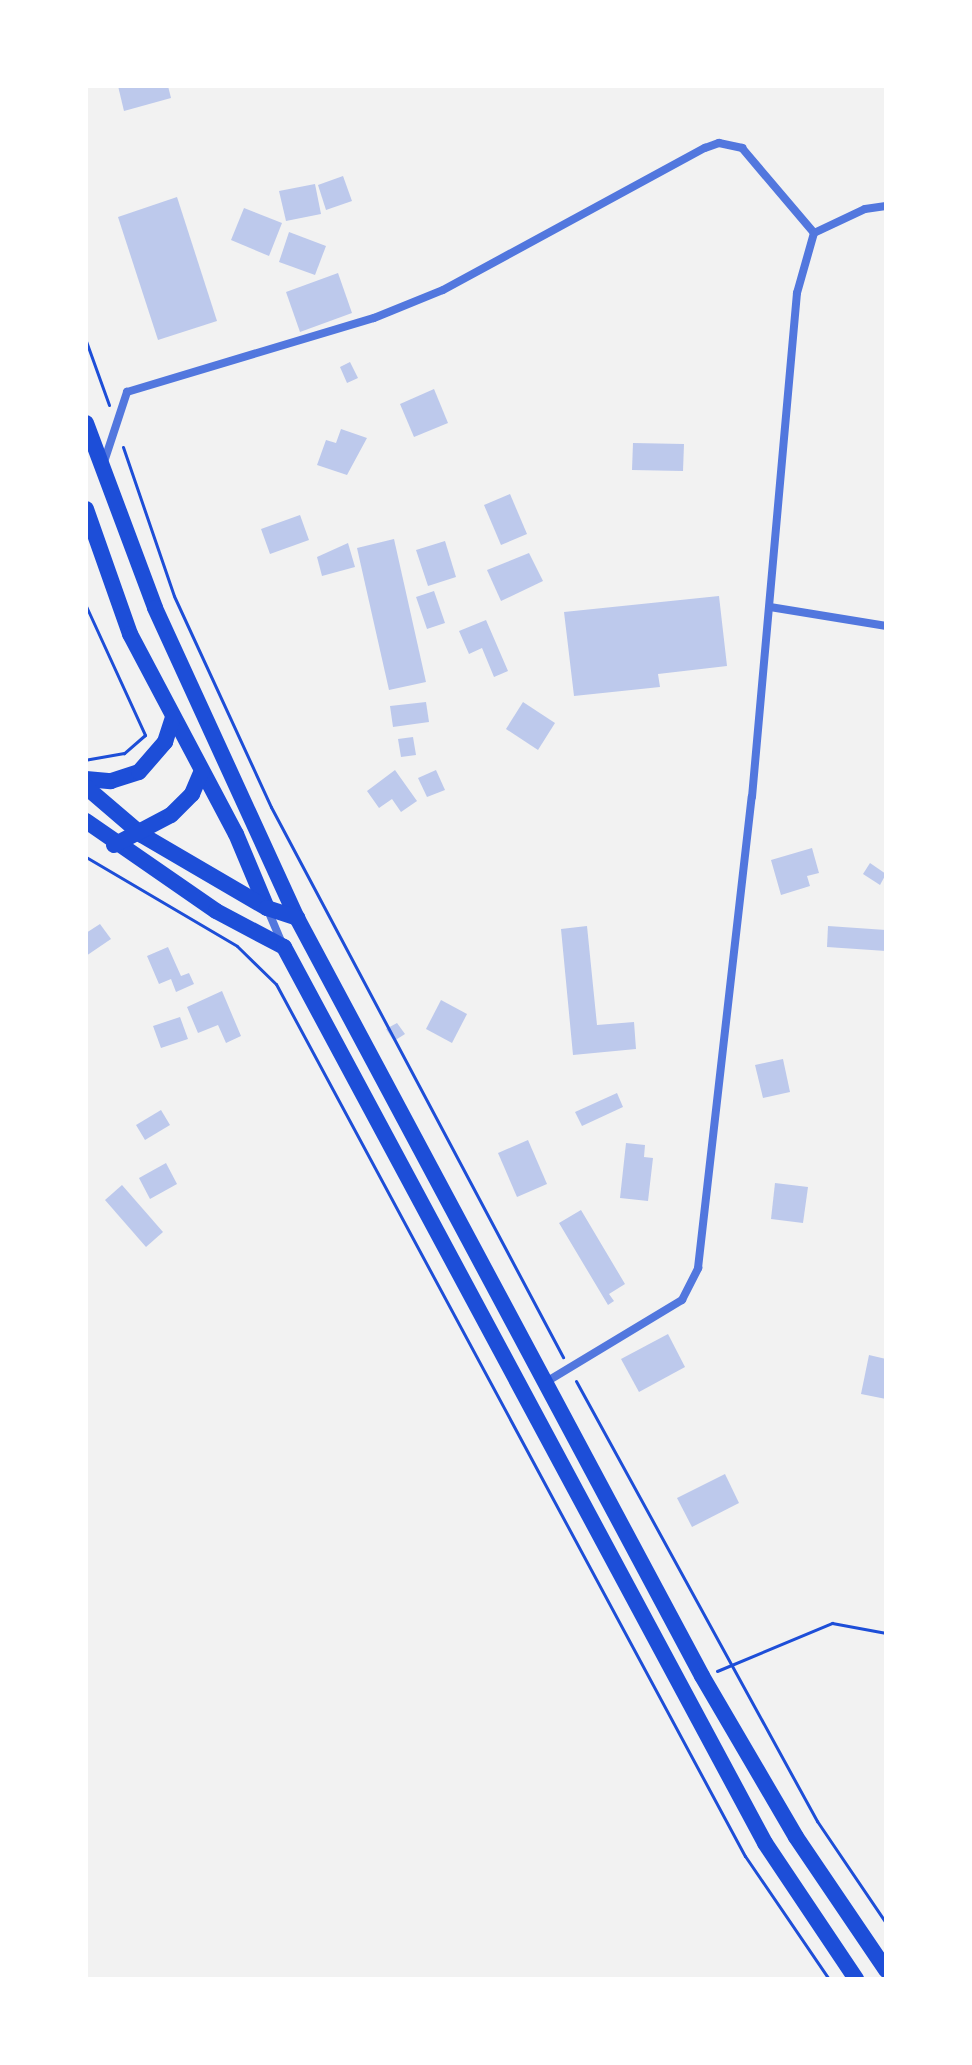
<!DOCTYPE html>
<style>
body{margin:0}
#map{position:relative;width:972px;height:2065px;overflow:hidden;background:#f2f2f2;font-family:"Asap Condensed",sans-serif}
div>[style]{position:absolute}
.building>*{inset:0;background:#bdc9ec}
.path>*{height:3px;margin:-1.5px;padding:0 1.5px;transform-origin:1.5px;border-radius:1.5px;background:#1d4ed8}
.minor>*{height:8px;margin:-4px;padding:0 4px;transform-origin:4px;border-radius:4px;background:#5277de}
.secondary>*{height:16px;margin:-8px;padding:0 8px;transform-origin:8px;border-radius:8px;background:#1d4ed8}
span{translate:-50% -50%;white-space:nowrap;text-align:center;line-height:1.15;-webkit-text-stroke:7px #fff;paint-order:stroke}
.frame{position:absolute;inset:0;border:88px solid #fff;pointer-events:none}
</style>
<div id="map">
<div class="building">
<div style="clip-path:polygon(118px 86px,168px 86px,171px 98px,124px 111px)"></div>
<div style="clip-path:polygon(343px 176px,352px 201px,326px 210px,318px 185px)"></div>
<div style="clip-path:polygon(315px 184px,321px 214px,286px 221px,279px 191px)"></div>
<div style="clip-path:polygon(177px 197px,217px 321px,158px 340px,118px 217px)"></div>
<div style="clip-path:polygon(244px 208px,282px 223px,269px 256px,231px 240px)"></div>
<div style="clip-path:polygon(289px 232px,326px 246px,315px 275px,279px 262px)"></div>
<div style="clip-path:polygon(338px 273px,352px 313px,300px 332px,286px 292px)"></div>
<div style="clip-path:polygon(350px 362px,358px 378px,347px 383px,340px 367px)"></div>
<div style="clip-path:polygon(434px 389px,448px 423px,414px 437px,400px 404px)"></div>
<div style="clip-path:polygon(341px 429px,367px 438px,347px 475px,317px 465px,326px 440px,336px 443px)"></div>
<div style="clip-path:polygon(633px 443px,684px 444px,683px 471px,632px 470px)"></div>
<div style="clip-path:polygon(510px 494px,527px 534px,501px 545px,484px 505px)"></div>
<div style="clip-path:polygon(300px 515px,309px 540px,270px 554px,261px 529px)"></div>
<div style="clip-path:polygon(394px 539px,426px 682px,389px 690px,357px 548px)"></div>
<div style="clip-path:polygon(445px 541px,456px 577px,428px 586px,416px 550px)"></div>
<div style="clip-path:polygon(348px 543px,355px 567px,322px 576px,317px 557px)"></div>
<div style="clip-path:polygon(529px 553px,543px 581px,501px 601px,487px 570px)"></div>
<div style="clip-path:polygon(434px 591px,445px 623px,427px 629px,416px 597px)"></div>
<div style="clip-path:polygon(719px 596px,727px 666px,658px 674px,660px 687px,574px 696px,564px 612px)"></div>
<div style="clip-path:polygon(486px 620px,508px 671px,494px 677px,482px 648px,469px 654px,459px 631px)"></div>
<div style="clip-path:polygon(426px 702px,429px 722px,393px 727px,390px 706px)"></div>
<div style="clip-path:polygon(523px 702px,555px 723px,538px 750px,506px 729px)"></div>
<div style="clip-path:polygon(413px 737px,416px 755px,401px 757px,398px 739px)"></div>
<div style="clip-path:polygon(395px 770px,417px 801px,401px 812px,392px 799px,379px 808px,367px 791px)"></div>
<div style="clip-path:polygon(436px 770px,445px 790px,427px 797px,418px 778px)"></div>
<div style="clip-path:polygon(812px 848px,819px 873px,807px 876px,810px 886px,781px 895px,771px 860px)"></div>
<div style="clip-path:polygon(870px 863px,886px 874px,880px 885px,863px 874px)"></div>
<div style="clip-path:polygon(100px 924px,111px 939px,86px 956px,86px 933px)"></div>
<div style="clip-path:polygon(587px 926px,597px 1025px,634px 1022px,636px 1049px,573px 1055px,561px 929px)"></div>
<div style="clip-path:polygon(828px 926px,886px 930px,886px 951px,827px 947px)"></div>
<div style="clip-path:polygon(168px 947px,181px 976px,189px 973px,194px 984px,176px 992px,171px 979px,159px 984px,147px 956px)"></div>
<div style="clip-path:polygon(222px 991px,241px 1036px,226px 1043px,218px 1025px,198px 1033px,187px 1007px)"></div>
<div style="clip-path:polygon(441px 1000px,467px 1014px,452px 1043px,426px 1029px)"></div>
<div style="clip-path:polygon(180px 1017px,188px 1039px,161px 1048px,153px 1026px)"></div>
<div style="clip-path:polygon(397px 1023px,405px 1034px,394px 1041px,386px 1029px)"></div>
<div style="clip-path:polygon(783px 1059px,790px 1092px,763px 1098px,755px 1065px)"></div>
<div style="clip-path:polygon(617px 1093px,623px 1107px,582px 1126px,575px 1112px)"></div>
<div style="clip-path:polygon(161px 1110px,170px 1125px,145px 1140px,136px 1125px)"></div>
<div style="clip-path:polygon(528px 1140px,547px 1184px,517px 1197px,498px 1153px)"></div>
<div style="clip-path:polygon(626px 1143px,645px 1145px,644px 1157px,653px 1158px,648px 1201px,620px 1198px)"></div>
<div style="clip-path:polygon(166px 1163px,177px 1184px,150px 1199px,139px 1178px)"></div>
<div style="clip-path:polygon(775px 1183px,808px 1187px,803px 1223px,771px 1219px)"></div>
<div style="clip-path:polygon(122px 1185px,163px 1232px,146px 1247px,105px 1200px)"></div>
<div style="clip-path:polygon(581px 1210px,625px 1284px,609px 1294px,614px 1301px,608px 1305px,559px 1223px)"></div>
<div style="clip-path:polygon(668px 1334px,685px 1367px,639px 1392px,621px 1359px)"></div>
<div style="clip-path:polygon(869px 1355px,886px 1359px,886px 1399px,861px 1394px)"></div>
<div style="clip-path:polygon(725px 1474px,739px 1503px,692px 1527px,677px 1498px)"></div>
</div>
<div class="path">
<div style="left:86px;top:341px;width:68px;rotate:70.2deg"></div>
<div style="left:123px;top:447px;width:157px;rotate:71.1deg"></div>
<div style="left:174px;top:596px;width:232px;rotate:65.3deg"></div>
<div style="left:271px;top:807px;width:623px;rotate:62.04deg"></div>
<div style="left:86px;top:606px;width:142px;rotate:65.4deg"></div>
<div style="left:145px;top:735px;width:28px;rotate:139deg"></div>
<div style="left:124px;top:753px;width:39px;rotate:170deg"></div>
<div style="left:86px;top:857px;width:175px;rotate:30.5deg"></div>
<div style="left:237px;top:946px;width:54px;rotate:44.3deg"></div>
<div style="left:276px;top:984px;width:990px;rotate:61.73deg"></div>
<div style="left:745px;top:1856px;width:149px;rotate:55.7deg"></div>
<div style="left:576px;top:1381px;width:502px;rotate:61.29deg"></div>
<div style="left:817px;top:1821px;width:123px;rotate:55.9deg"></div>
<div style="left:717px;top:1671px;width:125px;rotate:-22.7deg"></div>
<div style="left:832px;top:1623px;width:55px;rotate:10.5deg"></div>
</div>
<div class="minor">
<div style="left:104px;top:462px;width:74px;rotate:-71.8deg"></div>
<div style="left:127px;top:392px;width:258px;rotate:-16.7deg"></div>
<div style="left:374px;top:318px;width:74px;rotate:-22.1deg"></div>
<div style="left:443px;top:290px;width:298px;rotate:-28.5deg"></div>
<div style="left:705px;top:148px;width:15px;rotate:-20deg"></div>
<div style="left:719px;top:143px;width:24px;rotate:12deg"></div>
<div style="left:742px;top:148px;width:111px;rotate:49.7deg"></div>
<div style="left:770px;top:607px;width:118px;rotate:9.3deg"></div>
<div style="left:267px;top:908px;width:38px;rotate:67deg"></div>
<div style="left:546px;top:1382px;width:159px;rotate:-31.1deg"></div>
<div style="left:682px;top:1300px;width:36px;rotate:-63deg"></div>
<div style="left:698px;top:1268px;width:474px;rotate:-83.5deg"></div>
<div style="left:752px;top:797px;width:506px;rotate:-84.9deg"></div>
<div style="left:797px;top:293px;width:62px;rotate:-74.2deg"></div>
<div style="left:814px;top:233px;width:56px;rotate:-25.2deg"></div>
<div style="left:865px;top:209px;width:21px;rotate:-8deg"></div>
</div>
<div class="secondary">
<div style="left:86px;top:423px;width:197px;rotate:69.5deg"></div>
<div style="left:155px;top:608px;width:341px;rotate:65.4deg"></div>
<div style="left:297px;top:918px;width:859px;rotate:61.88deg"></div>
<div style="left:702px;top:1676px;width:186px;rotate:59.7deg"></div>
<div style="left:796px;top:1837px;width:161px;rotate:55.9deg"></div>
<div style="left:86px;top:509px;width:133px;rotate:70.6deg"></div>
<div style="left:130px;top:634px;width:226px;rotate:62.1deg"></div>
<div style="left:236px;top:834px;width:80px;rotate:67.3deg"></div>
<div style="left:86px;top:779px;width:25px;rotate:5deg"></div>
<div style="left:111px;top:781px;width:29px;rotate:-18deg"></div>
<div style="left:139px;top:772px;width:40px;rotate:-49deg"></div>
<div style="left:165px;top:742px;width:26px;rotate:-72deg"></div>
<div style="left:86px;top:787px;width:74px;rotate:40.6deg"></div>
<div style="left:142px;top:835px;width:145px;rotate:30.3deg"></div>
<div style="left:267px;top:908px;width:32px;rotate:18deg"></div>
<div style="left:86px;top:821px;width:158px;rotate:34.7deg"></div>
<div style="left:216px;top:911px;width:77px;rotate:27.9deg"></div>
<div style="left:284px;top:947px;width:1017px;rotate:61.77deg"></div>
<div style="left:765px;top:1843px;width:164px;rotate:56.2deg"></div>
<div style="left:114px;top:845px;width:64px;rotate:-27.8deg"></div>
<div style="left:171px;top:815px;width:30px;rotate:-45deg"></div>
<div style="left:192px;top:794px;width:25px;rotate:-67deg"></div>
</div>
<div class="frame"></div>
</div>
